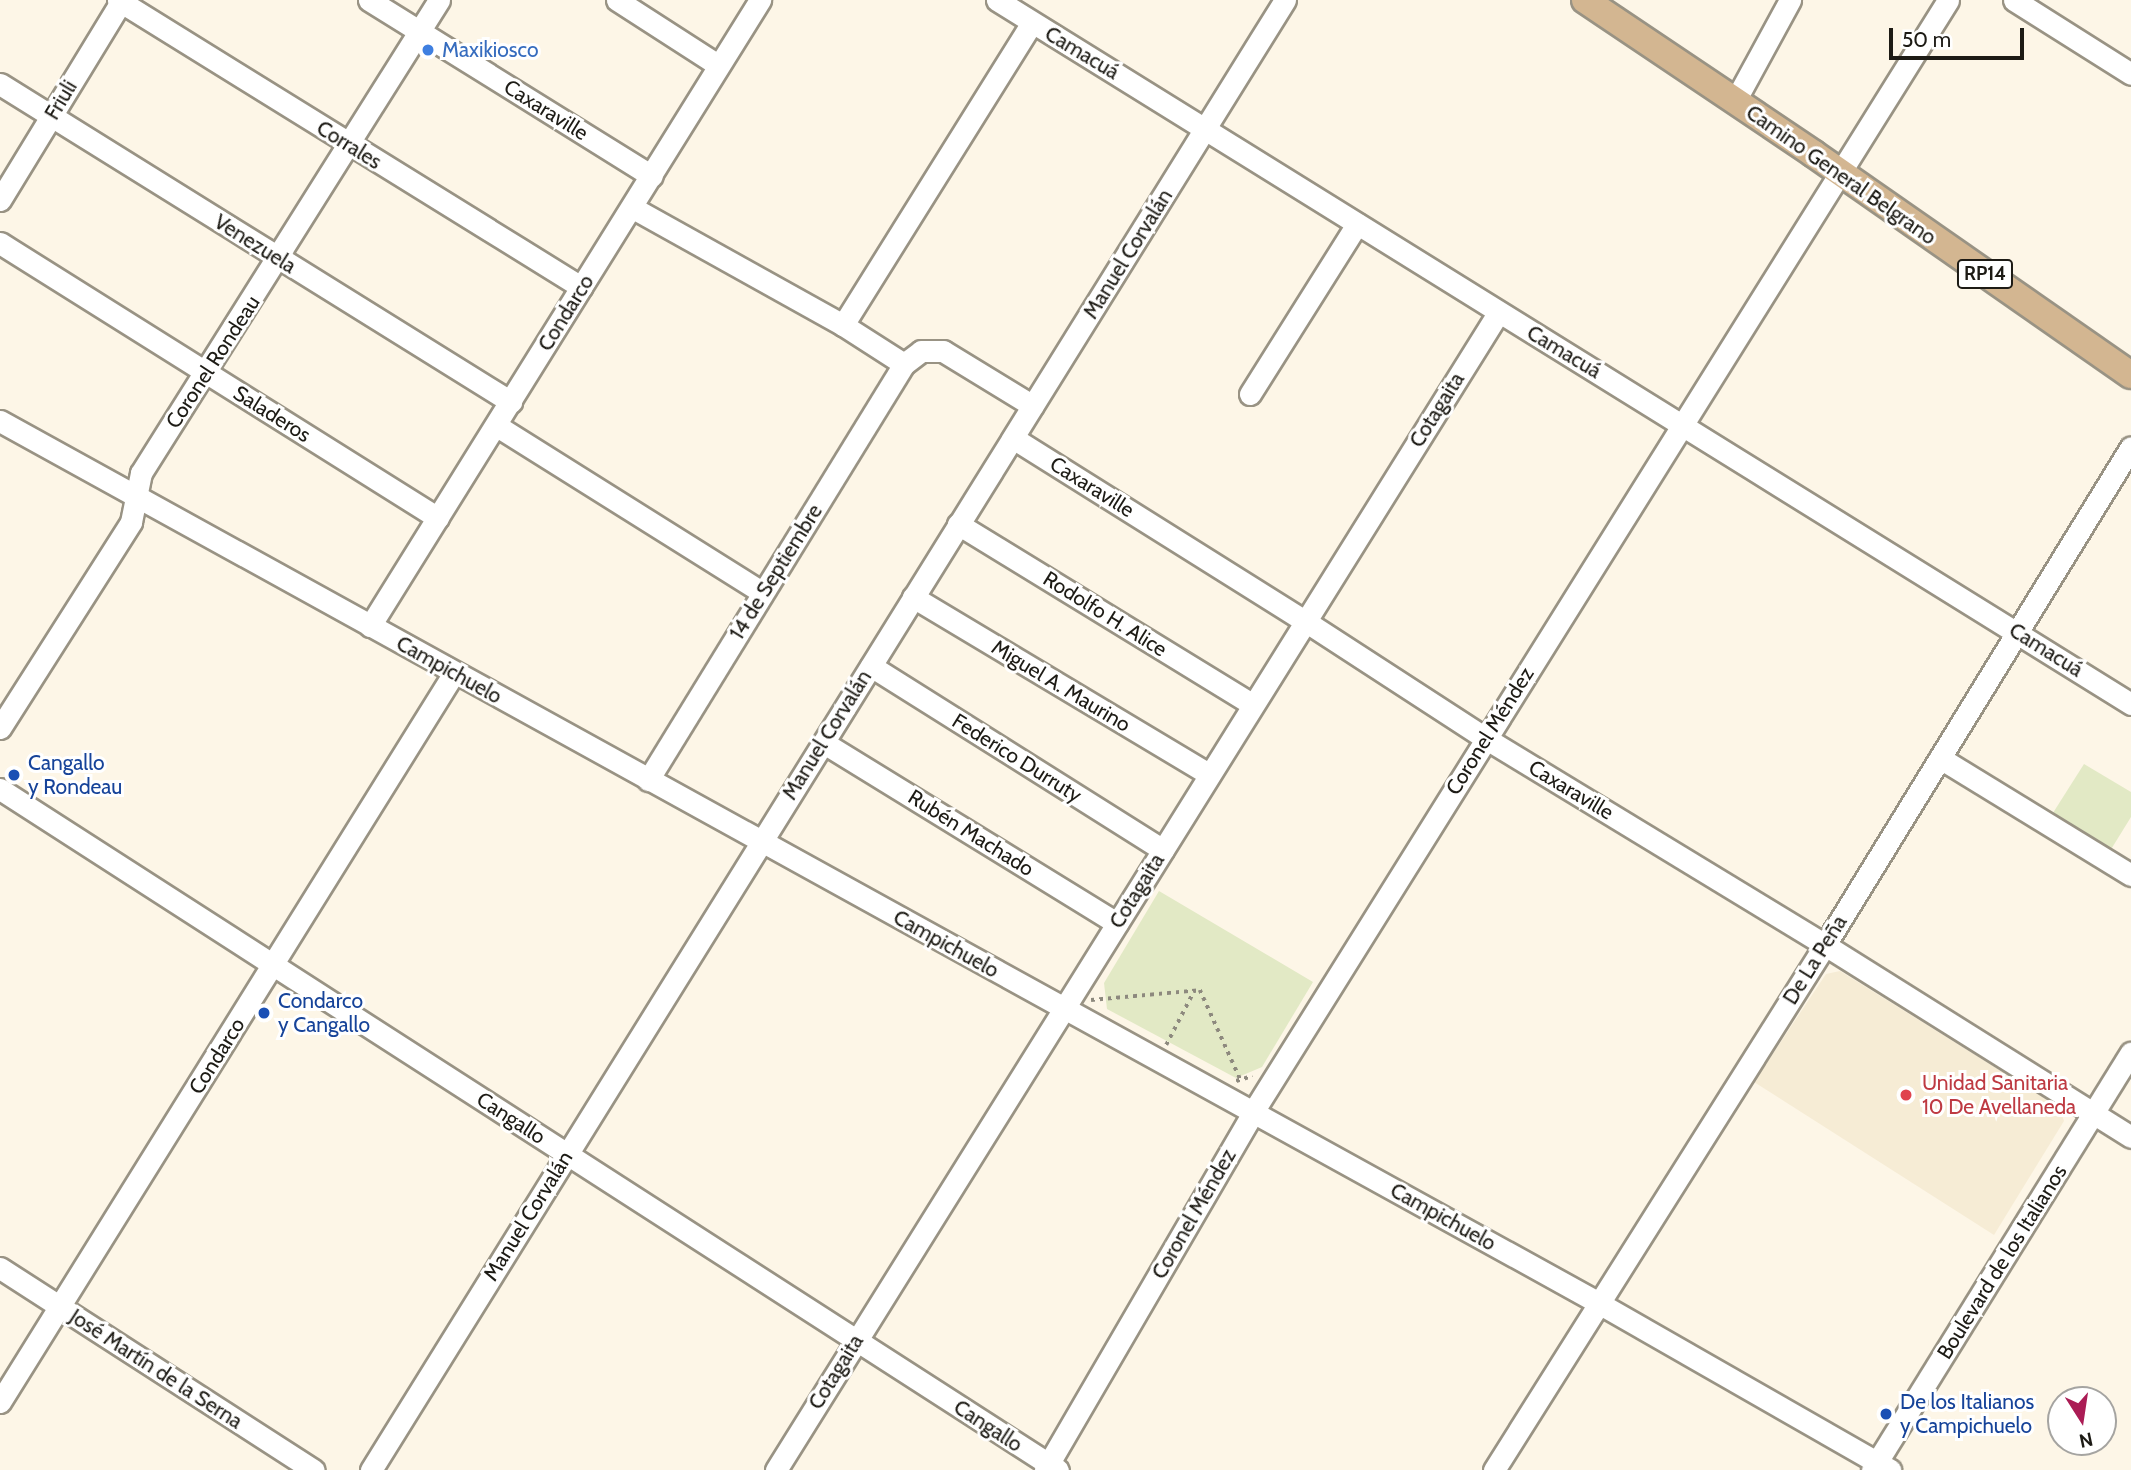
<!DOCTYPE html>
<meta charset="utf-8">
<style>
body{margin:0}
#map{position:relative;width:2131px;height:1470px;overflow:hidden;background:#fdf6e7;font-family:Cabin,sans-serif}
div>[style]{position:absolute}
.built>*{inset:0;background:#f6ecd5}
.green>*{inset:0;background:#e2e9c5}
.path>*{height:3.5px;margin-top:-1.75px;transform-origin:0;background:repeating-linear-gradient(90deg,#8d897e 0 3.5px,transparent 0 8.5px)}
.roads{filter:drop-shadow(2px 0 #999384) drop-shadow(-2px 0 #999384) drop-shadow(0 2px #999384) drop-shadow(0 -2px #999384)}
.minor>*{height:21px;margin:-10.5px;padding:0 10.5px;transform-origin:10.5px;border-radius:10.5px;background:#fff}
.major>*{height:26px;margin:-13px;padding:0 13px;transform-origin:13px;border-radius:13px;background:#d3b691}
.dots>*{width:19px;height:19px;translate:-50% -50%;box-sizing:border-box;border:4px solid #fff;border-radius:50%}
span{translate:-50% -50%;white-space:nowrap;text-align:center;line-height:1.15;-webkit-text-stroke:6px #fff;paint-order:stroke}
.shield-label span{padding:2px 5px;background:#fff;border:2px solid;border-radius:5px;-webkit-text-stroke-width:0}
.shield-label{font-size:19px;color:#1d1b15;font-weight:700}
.shop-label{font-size:21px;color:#366cbe}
.left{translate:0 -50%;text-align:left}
.street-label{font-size:21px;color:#1d1b15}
.transit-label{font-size:21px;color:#164399}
.health-label{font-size:21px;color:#be3a42}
.north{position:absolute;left:2047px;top:1386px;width:70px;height:70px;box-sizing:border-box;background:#fff;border:2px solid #a5a4a1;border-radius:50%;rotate:168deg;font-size:19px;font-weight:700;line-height:28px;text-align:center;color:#1d1b15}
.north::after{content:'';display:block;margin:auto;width:24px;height:32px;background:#ab1c55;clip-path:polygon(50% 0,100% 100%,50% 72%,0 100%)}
.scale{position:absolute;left:1889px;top:28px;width:135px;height:32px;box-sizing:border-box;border:4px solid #1d1b15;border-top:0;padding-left:9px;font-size:21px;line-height:24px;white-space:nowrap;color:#1d1b15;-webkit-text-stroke:5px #fff;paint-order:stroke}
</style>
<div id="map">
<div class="built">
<div style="clip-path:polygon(1840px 971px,2059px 1107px,2064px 1121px,1994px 1235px,1754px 1082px,1826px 974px)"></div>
</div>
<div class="green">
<div style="clip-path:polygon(2084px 764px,2131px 792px,2131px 817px,2110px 851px,2051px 816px)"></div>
<div style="clip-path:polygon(1159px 891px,1313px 982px,1262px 1067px,1236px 1078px,1107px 1009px,1104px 983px)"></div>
</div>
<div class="path">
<div style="left:1091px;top:1000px;width:109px;rotate:-5.2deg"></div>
<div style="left:1200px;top:990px;width:100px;rotate:65.7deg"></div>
<div style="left:1166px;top:1045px;width:61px;rotate:-62.6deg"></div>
<div style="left:1236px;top:1081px;width:17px;rotate:-17deg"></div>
</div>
<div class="roads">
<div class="minor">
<div style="left:118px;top:0;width:545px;rotate:31.79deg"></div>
<div style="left:369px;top:0;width:333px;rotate:31.9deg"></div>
<div style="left:617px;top:0;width:120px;rotate:32.8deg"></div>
<div style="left:997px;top:0;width:1335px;rotate:31.83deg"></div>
<div style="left:2014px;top:0;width:138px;rotate:32.3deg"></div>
<div style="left:0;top:84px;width:602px;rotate:31.89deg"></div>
<div style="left:1735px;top:101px;width:115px;rotate:-61.4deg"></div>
<div style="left:0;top:200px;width:234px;rotate:-58.6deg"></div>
<div style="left:633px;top:208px;width:240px;rotate:29.1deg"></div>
<div style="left:843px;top:325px;width:72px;rotate:32.6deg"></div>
<div style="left:904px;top:364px;width:21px;rotate:-37deg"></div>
<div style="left:921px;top:351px;width:22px"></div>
<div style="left:943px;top:351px;width:105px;rotate:31.4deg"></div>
<div style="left:0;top:243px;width:517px;rotate:32.12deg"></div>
<div style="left:843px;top:325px;width:356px;rotate:-58deg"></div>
<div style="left:1250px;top:394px;width:201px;rotate:-57.8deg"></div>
<div style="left:0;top:421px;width:1824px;rotate:28.88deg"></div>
<div style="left:1597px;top:1302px;width:338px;rotate:29.8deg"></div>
<div style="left:497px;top:426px;width:313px;rotate:32.1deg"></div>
<div style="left:1013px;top:438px;width:345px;rotate:32.1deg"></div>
<div style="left:1305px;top:621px;width:215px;rotate:33deg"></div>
<div style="left:1485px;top:738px;width:398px;rotate:31.3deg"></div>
<div style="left:1825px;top:945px;width:361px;rotate:32.1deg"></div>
<div style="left:958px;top:524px;width:345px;rotate:31.5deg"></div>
<div style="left:913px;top:597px;width:345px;rotate:30.9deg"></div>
<div style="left:370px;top:626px;width:738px;rotate:-58.08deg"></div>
<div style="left:871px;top:666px;width:345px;rotate:32.2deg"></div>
<div style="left:0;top:728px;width:244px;rotate:-57.5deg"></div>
<div style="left:131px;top:522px;width:50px;rotate:-78.5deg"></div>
<div style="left:141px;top:473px;width:559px;rotate:-57.79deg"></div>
<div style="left:824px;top:743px;width:344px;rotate:31.6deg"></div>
<div style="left:1940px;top:758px;width:224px;rotate:31.5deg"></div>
<div style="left:648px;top:780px;width:488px;rotate:-58.4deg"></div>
<div style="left:0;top:789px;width:1258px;rotate:32.77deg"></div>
<div style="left:0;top:1268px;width:373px;rotate:32.8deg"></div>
<div style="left:0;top:1402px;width:859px;rotate:-58.09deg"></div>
<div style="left:371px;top:1470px;width:1731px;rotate:-58.13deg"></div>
<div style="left:776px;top:1470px;width:1364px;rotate:-58.03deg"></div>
<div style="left:1045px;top:1470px;width:414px;rotate:-59.8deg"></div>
<div style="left:1253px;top:1112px;width:1311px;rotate:-57.99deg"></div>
<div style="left:1494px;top:1470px;width:621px;rotate:-57.77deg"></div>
<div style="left:1825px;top:945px;width:584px;rotate:-58.43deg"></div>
<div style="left:1872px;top:1470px;width:491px;rotate:-58.2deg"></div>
</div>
<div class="major">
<div style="left:1585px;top:0;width:276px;rotate:33.9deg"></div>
<div style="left:1814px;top:154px;width:386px;rotate:34.9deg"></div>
</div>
</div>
<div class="dots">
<div style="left:428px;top:50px;background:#3f7fe0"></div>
<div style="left:14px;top:775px;background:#1a4fb4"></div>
<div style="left:264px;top:1013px;background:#1a4fb4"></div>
<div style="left:1906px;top:1095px;background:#e0444e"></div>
<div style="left:1886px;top:1414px;background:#1a4fb4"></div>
</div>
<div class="shield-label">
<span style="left:1985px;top:274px">RP14</span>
</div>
<div class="shop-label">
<span class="left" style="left:442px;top:50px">Maxikiosco</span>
</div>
<div class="street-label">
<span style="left:1082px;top:53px;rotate:31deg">Camacuá</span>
<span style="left:61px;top:100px;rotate:-59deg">Friuli</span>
<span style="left:546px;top:110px;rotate:32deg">Caxaraville</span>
<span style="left:349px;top:145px;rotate:32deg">Corrales</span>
<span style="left:1841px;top:175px;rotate:35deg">Camino General Belgrano</span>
<span style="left:255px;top:244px;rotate:32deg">Venezuela</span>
<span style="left:1128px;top:254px;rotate:-58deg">Manuel Corvalán</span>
<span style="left:566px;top:313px;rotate:-58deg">Condarco</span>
<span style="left:1564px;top:352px;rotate:31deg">Camacuá</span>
<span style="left:213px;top:362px;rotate:-57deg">Coronel Rondeau</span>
<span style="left:1437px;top:410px;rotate:-58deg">Cotagaita</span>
<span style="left:272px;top:414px;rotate:32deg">Saladeros</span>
<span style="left:1092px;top:487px;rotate:32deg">Caxaraville</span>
<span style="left:776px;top:572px;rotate:-58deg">14 de Septiembre</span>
<span style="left:1105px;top:614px;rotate:32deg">Rodolfo H. Alice</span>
<span style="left:2046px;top:650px;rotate:32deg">Camacuá</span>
<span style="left:449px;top:670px;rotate:29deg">Campichuelo</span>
<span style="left:1061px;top:686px;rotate:31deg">Miguel A. Maurino</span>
<span style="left:1490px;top:731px;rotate:-58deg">Coronel Méndez</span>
<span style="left:827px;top:735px;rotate:-58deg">Manuel Corvalán</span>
<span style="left:1017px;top:758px;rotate:32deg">Federico Durruty</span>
<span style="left:1571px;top:790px;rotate:31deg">Caxaraville</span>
<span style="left:971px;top:833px;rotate:32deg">Rubén Machado</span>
<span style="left:1137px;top:891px;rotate:-58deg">Cotagaita</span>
<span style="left:946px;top:944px;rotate:29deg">Campichuelo</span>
<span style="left:1815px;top:960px;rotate:-58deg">De La Peña</span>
<span style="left:217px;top:1056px;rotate:-58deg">Condarco</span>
<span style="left:511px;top:1118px;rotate:33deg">Cangallo</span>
<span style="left:1194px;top:1214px;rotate:-60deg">Coronel Méndez</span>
<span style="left:528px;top:1216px;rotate:-58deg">Manuel Corvalán</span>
<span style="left:1443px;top:1217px;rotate:29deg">Campichuelo</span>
<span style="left:2002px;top:1262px;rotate:-58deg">Boulevard de los Italianos</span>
<span style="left:156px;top:1369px;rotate:33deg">José Martín de la Serna</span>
<span style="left:836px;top:1372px;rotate:-58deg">Cotagaita</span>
<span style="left:988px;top:1426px;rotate:33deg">Cangallo</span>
</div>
<div class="transit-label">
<span class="left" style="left:28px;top:775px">Cangallo<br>y Rondeau</span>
<span class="left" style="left:278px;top:1013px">Condarco<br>y Cangallo</span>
<span class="left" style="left:1900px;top:1414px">De los Italianos<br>y Campichuelo</span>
</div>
<div class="health-label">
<span class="left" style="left:1922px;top:1095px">Unidad Sanitaria<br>10 De Avellaneda</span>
</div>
<div class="north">N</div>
<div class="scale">50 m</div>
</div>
